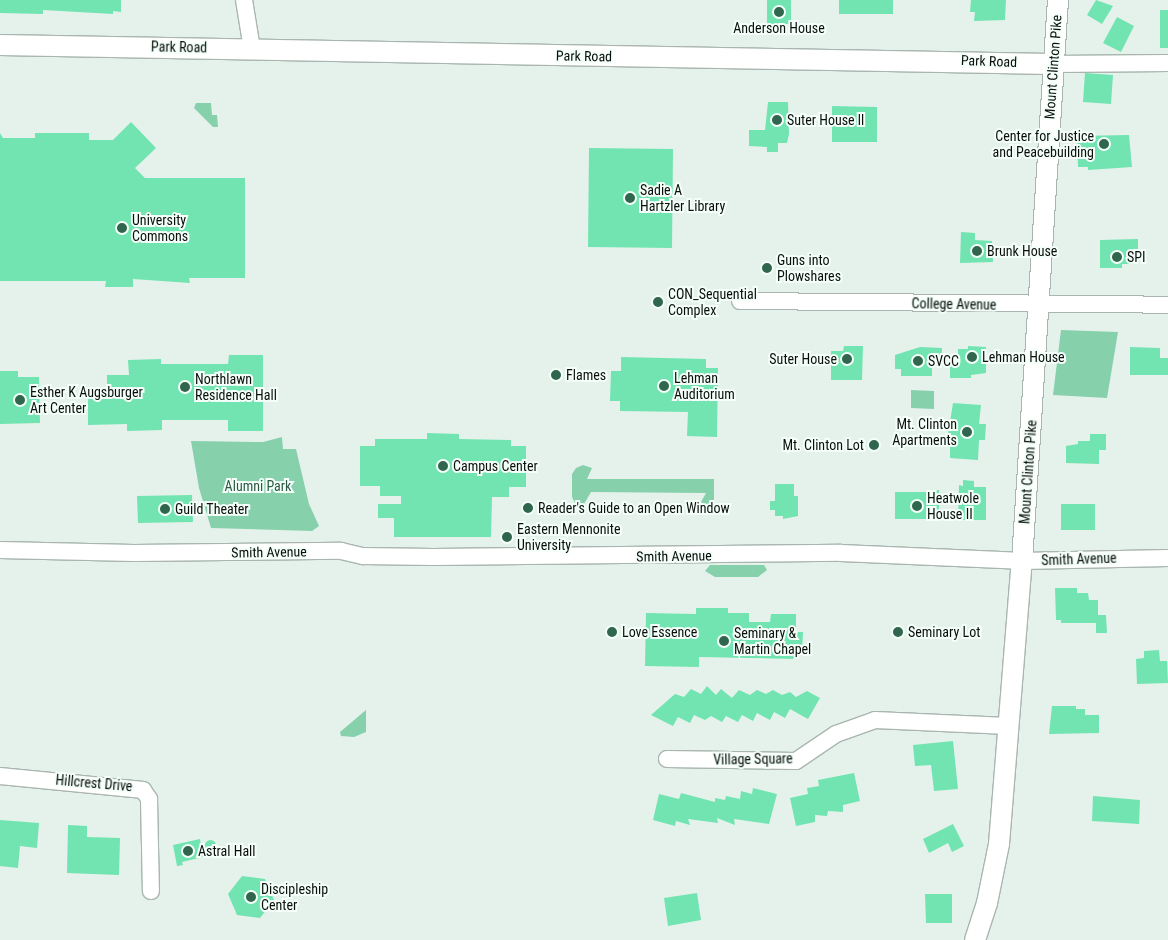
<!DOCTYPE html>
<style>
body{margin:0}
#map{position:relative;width:1168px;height:940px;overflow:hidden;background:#e5f2eb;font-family:"Roboto Condensed",sans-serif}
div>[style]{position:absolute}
.green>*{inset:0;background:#87d0ac}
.building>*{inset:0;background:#71e4b1}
.round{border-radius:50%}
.roads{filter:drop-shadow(1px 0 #a9b6af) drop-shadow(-1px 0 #a9b6af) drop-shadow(0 1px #a9b6af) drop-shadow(0 -1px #a9b6af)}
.minor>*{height:16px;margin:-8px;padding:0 8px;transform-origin:8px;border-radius:8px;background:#fff}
.tertiary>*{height:20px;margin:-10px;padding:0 10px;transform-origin:10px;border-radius:10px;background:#fff}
.dots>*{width:14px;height:14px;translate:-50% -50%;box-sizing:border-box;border:2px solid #f4fff9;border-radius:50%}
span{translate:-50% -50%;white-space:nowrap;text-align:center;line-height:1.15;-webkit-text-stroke:4px #f4fff9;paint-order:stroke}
.poi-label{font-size:14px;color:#0a0f0c}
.left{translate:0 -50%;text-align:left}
.right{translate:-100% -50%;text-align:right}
.street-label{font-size:14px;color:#0a0f0c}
.park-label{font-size:14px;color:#2a5a44}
</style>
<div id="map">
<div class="green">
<div style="clip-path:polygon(196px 103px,211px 103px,212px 115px,217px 115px,218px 127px,213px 127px,194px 108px)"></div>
<div style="clip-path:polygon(1061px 330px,1118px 332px,1107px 398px,1053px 395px)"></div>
<div style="clip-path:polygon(911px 390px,934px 391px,934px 409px,911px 408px)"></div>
<div style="clip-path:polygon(282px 437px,283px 449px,296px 449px,309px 504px,319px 526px,312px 531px,211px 528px,199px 488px,191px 441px,263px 442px)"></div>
<div style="clip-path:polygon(583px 465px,592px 468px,587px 479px,714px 479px,714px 501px,708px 507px,704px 505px,701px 502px,706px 493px,591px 492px,584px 504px,576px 505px,572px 497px,572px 474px,576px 468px)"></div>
<div style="clip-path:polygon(710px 565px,764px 565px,767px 570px,758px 577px,715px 577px,705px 571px)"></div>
<div style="clip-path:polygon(366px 710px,366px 732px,354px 737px,341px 736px,340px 732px)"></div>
</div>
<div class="building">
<div style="clip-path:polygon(0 0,121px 0,121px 12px,113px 11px,113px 14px,43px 10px,43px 14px,0 13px)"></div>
<div style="clip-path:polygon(767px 0,791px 0,791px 24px,767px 24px)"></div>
<div style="clip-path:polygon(839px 0,893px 0,893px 14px,839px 14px)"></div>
<div style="clip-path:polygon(971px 0,1006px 0,1005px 20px,974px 21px,975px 12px,970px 12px)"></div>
<div style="clip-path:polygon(1096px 0,1113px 6px,1102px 24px,1087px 15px)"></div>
<div style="clip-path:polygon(1160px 10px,1168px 10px,1168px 48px,1160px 48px)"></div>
<div style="clip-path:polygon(1117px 17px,1134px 26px,1121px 52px,1103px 43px)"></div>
<div style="clip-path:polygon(1085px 73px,1113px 75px,1111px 104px,1083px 102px)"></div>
<div style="clip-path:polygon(768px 102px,788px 102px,789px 134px,787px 143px,778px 143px,778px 152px,767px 152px,767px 147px,749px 146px,749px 130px,765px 130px)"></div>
<div style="clip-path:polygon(832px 106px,877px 107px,877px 142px,832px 142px)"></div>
<div style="clip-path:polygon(131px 122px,156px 148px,135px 168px,145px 178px,245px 178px,245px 278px,189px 278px,190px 283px,133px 279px,133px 287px,105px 287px,106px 281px,0 281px,0 133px,3px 138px,35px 138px,35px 133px,89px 133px,89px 140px,113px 140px)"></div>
<div style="clip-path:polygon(1129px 135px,1132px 167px,1088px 170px,1088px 167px,1078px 167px,1077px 136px)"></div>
<div style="clip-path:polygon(589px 148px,673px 149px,672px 248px,588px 247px)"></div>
<div style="clip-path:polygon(961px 232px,975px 233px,975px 240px,992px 241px,993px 262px,960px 263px)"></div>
<div style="clip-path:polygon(1138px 239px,1138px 251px,1133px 251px,1133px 264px,1122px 264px,1122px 268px,1100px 268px,1100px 240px)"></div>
<div style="clip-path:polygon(844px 346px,863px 346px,862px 380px,831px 380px,831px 351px,843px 351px)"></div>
<div style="clip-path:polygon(968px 346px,986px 347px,986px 373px,971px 375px,971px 378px,950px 378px,950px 364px,958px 364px,958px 349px,968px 349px)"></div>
<div style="clip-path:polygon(920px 347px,942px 348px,941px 366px,932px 366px,932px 376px,901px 376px,901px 369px,895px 369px,895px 355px)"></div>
<div style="clip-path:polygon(1130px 347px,1160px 348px,1160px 358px,1168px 358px,1168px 375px,1130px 375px)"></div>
<div style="clip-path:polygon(229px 355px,263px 355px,263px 431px,228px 431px,228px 420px,162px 420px,162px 430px,127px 431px,127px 424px,88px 425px,88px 399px,107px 399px,107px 375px,129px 375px,128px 360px,161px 359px,161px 364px,228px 364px)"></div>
<div style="clip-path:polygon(621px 357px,706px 359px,706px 368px,718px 368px,717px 437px,687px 436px,688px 412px,620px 411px,620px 401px,610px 401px,611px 371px,621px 371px)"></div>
<div style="clip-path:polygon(0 371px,18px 371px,18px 377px,39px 377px,40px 423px,0 424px)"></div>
<div style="clip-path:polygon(953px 403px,981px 405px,979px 424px,986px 424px,985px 440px,979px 440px,978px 460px,950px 458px,950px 441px,947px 441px)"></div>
<div style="clip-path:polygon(427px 433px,459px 434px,459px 439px,511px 440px,511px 446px,526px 446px,526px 487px,509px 487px,509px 497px,492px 497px,491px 537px,394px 537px,394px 518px,378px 518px,378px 504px,401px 504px,401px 496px,380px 496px,380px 486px,360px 486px,360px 446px,375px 446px,375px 439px,427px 439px)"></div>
<div style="clip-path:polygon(1090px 434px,1106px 434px,1106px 450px,1099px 450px,1099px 464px,1066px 463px,1066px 446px,1078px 444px,1078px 441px,1090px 441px)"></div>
<div style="clip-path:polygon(963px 480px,974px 481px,974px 487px,986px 487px,986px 520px,958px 520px,959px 485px,963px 486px)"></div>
<div style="clip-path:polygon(775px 484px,794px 484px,794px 496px,798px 496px,798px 516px,783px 519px,783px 516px,775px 516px,775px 510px,770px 510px,770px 501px,775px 501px)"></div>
<div style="clip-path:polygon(928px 490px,939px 490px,939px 519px,895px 519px,895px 492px,927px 492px)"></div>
<div style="clip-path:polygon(192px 495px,193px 522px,138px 523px,137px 496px)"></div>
<div style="clip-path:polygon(1061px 504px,1095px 504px,1095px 530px,1061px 530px)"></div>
<div style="clip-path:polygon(1055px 588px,1077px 588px,1077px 593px,1088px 593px,1089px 600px,1098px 600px,1098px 615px,1106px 615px,1107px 633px,1096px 633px,1096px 623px,1061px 623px,1061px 620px,1056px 620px)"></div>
<div style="clip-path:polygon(696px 608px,728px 608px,728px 613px,749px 613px,749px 622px,770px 622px,771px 614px,796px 614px,796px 632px,803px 632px,802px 651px,795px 651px,795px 659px,699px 657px,699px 667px,645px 666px,646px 613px,696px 614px)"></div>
<div style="clip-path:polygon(1159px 650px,1160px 661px,1167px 661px,1168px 683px,1137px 684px,1136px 659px,1144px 658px,1144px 651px)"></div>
<div style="clip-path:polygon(707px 686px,716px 695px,721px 689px,732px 698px,739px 690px,750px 695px,757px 690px,766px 694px,773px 690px,782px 695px,790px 692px,796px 697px,807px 691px,820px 698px,808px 719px,790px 709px,785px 718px,774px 712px,770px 720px,757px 713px,753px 721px,742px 715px,738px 722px,726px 716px,722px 722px,711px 716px,705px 720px,694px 715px,690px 723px,678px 717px,673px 726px,651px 715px,675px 694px,684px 697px,691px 689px,701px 694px)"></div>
<div style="clip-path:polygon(1052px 706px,1076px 706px,1076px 709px,1085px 709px,1085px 715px,1099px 715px,1099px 733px,1049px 734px)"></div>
<div style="clip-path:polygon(953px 741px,958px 789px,934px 791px,931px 765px,915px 766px,913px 745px)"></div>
<div style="clip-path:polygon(854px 773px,860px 801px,843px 805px,843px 812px,828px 811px,827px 816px,815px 815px,815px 822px,796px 826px,790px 798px,808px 794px,807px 788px,819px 786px,818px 780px)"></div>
<div style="clip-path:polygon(753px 788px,777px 794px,769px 824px,734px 819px,735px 825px,717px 818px,718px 823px,688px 819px,690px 825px,676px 821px,675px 826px,653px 820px,659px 794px,679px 799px,681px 793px,715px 802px,715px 798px,725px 800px,726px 796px,740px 799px,741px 791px,752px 794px)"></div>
<div style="clip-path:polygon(1093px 796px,1140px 800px,1139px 824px,1092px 821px)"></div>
<div style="clip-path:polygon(0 820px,39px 823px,37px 848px,20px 846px,18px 868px,0 866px)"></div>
<div style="clip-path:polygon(953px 824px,964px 846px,952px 852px,948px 843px,929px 853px,923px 839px)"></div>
<div style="clip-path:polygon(68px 825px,87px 826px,87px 837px,120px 838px,119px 875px,67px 873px)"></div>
<div style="clip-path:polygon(200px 839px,203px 857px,182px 862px,183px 865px,177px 866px,173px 845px)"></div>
<div class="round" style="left:204.5px;top:839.5px;width:11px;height:11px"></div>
<div style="clip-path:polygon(242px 876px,265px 879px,274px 900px,260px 918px,237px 915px,228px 894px)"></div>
<div style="clip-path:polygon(697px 893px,701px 920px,668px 926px,664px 898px)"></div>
<div style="clip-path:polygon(925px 894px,952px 894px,952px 923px,926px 923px)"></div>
</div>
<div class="roads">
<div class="minor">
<div style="left:244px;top:0;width:50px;rotate:80.7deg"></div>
<div style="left:1053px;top:64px;width:115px;rotate:-0.5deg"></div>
<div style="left:740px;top:301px;width:428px;rotate:0.5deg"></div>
<div style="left:0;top:550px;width:134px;rotate:1.3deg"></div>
<div style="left:134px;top:553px;width:207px;rotate:-0.6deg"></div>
<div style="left:341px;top:551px;width:23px;rotate:13deg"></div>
<div style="left:363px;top:556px;width:70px;rotate:0.8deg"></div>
<div style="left:433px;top:557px;width:408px;rotate:-0.6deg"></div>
<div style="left:841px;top:553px;width:181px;rotate:2.5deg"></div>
<div style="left:1022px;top:561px;width:146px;rotate:-1.2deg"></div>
<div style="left:667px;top:759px;width:129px;rotate:0.9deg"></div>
<div style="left:796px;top:761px;width:48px;rotate:-34deg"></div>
<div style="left:836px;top:734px;width:41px;rotate:-19.7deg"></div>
<div style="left:875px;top:720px;width:133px;rotate:2.6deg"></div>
<div style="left:0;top:776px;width:144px;rotate:5.6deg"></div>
<div style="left:143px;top:790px;width:11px;rotate:56deg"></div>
<div style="left:149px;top:799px;width:92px;rotate:88.8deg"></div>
</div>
<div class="tertiary">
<div style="left:0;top:45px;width:1053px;rotate:1.03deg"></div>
<div style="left:975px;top:940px;width:39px;rotate:-72deg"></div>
<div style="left:987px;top:903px;width:60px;rotate:-78.5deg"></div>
<div style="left:999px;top:844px;width:284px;rotate:-85.4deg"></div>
<div style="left:1022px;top:561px;width:562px;rotate:-86.33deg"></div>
</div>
</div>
<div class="dots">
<div style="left:779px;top:12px;background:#2f664d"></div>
<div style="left:777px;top:120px;background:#2f664d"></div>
<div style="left:1104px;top:144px;background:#2f664d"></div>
<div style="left:630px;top:198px;background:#2f664d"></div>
<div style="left:122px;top:228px;background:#2f664d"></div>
<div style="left:977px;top:251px;background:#2f664d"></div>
<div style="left:1117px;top:257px;background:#2f664d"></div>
<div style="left:767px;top:268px;background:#2f664d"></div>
<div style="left:658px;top:302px;background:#2f664d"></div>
<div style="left:972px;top:357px;background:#2f664d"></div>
<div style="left:847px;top:359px;background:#2f664d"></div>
<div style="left:918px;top:361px;background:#2f664d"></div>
<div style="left:556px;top:375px;background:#2f664d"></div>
<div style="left:664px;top:386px;background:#2f664d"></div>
<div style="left:185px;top:387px;background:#2f664d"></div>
<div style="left:20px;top:400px;background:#2f664d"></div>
<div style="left:967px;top:432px;background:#2f664d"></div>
<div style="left:874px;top:445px;background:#2f664d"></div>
<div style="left:443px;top:466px;background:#2f664d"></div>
<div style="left:917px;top:506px;background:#2f664d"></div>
<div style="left:528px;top:508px;background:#2f664d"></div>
<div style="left:165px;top:509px;background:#2f664d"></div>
<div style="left:507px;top:537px;background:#2f664d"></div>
<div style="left:612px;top:632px;background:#2f664d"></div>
<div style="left:898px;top:632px;background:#2f664d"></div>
<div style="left:724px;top:641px;background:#2f664d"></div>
<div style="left:188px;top:851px;background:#2f664d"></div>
<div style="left:251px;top:897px;background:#2f664d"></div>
</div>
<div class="poi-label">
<span style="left:779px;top:28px">Anderson House</span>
<span class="left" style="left:787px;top:120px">Suter House ll</span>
<span class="right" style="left:1094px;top:144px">Center for Justice<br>and Peacebuilding</span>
<span class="left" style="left:640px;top:198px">Sadie A<br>Hartzler Library</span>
<span class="left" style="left:132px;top:228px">University<br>Commons</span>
<span class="left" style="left:987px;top:251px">Brunk House</span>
<span class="left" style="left:1127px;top:257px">SPI</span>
<span class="left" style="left:777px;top:268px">Guns into<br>Plowshares</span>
<span class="left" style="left:668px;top:302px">CON_Sequential<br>Complex</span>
<span class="left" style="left:982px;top:357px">Lehman House</span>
<span class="right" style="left:837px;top:359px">Suter House</span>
<span class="left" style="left:928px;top:361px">SVCC</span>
<span class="left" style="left:566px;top:375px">Flames</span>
<span class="left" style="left:674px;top:386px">Lehman<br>Auditorium</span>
<span class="left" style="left:195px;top:387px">Northlawn<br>Residence Hall</span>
<span class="left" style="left:30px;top:400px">Esther K Augsburger<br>Art Center</span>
<span class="right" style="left:957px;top:432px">Mt. Clinton<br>Apartments</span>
<span class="right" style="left:864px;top:445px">Mt. Clinton Lot</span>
<span class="left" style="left:453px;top:466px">Campus Center</span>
<span class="left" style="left:927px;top:506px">Heatwole<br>House II</span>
<span class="left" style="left:538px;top:508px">Reader's Guide to an Open Window</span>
<span class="left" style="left:175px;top:509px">Guild Theater</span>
<span class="left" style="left:517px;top:537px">Eastern Mennonite<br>University</span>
<span class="left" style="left:622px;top:632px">Love Essence</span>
<span class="left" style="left:908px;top:632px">Seminary Lot</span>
<span class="left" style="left:734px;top:641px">Seminary &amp;<br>Martin Chapel</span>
<span class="left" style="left:198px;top:851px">Astral Hall</span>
<span class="left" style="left:261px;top:897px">Discipleship<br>Center</span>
</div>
<div class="street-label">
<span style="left:179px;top:47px;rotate:1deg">Park Road</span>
<span style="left:584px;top:56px;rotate:1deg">Park Road</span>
<span style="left:989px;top:61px;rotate:2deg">Park Road</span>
<span style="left:1053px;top:67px;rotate:-86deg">Mount Clinton Pike</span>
<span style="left:954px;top:304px;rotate:1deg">College Avenue</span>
<span style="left:1028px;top:472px;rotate:-86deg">Mount Clinton Pike</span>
<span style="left:269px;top:552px;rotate:-1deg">Smith Avenue</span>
<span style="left:674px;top:556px;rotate:-1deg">Smith Avenue</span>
<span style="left:1079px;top:559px;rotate:-2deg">Smith Avenue</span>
<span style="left:753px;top:759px;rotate:-1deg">Village Square</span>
<span style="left:94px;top:783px;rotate:5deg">Hillcrest Drive</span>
</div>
<div class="park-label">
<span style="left:258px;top:486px">Alumni Park</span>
</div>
</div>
